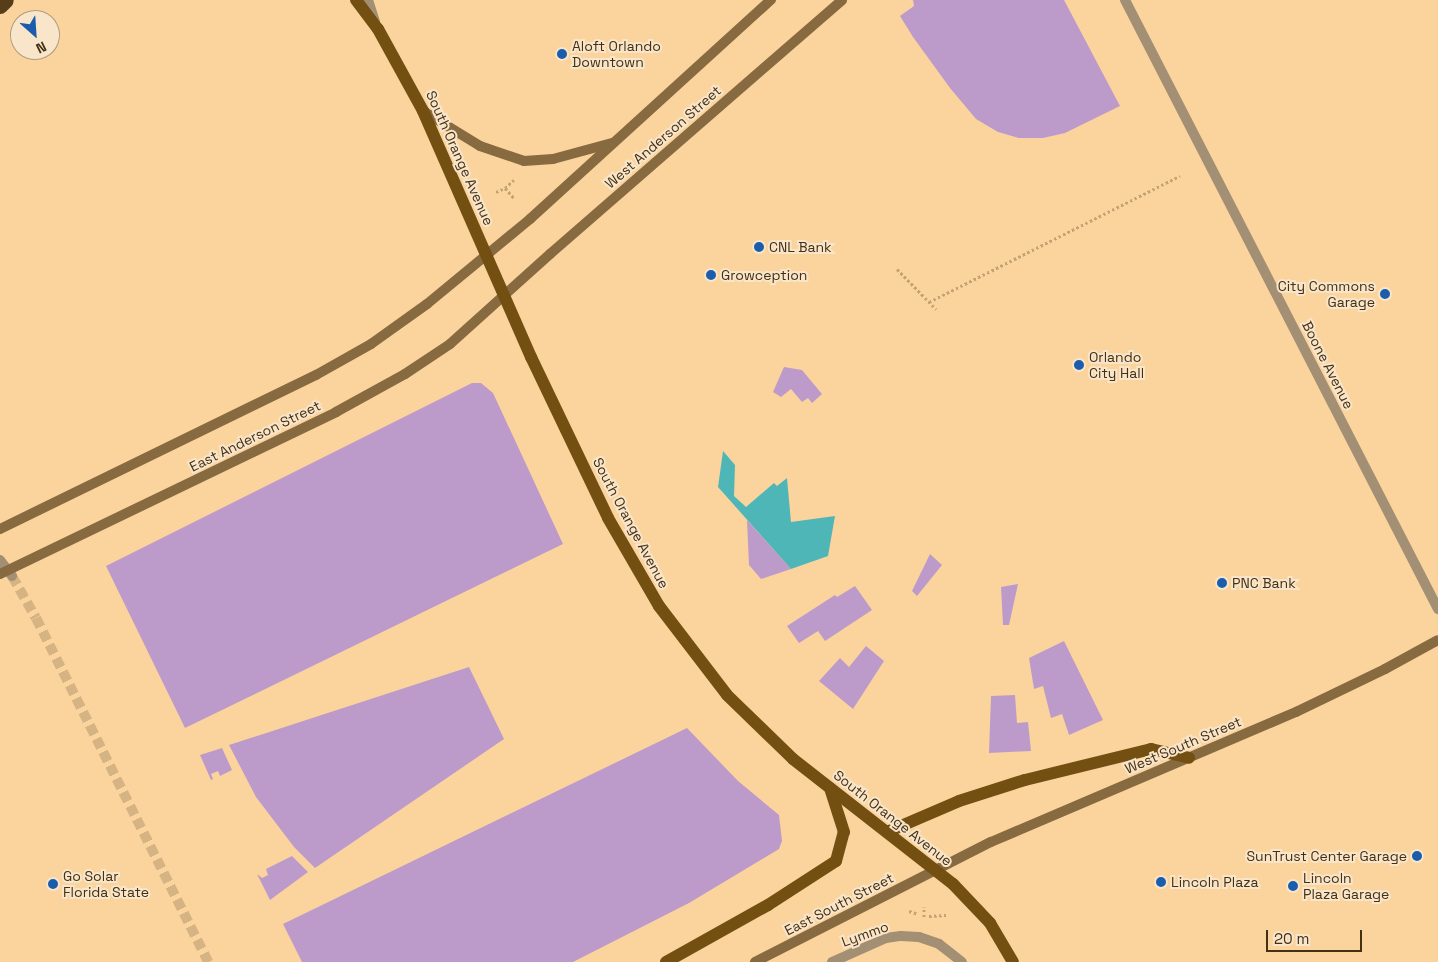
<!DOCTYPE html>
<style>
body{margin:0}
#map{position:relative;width:1438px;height:962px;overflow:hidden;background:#fbd49d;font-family:"Space Grotesk",sans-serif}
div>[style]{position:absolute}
.green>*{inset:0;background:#bc9bca}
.water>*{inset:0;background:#4fb6b7}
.minor-tunnel>*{height:10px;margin-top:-5px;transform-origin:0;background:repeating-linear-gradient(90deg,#d6b382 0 10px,transparent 0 15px)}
.path>*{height:3px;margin-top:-1.5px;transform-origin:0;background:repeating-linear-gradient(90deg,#c3a273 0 2.5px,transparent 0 5px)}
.service>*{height:10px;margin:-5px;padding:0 5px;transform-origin:5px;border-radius:5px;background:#a38f73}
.minor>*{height:10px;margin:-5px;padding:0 5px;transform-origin:5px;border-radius:5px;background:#a38f73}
.tertiary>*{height:10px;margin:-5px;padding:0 5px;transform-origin:5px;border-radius:5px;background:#a38f73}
.secondary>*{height:10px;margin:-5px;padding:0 5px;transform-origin:5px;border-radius:5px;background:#876a3f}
.primary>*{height:12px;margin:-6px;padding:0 6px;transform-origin:6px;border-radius:6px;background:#735012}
.motorway>*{height:15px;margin:-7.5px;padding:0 7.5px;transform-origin:7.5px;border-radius:7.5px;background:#563e19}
.dots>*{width:14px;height:14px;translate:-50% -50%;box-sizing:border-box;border:2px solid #f8e5ca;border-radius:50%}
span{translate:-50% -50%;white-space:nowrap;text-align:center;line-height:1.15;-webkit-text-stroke:4px #f8e5ca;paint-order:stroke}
.poi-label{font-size:14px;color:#443114}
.left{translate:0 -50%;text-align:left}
.right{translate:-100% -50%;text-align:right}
.street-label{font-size:14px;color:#443114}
.north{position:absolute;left:10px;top:10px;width:50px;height:50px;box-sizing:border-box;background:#f8e5ca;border:1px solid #b09d81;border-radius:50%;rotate:154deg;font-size:14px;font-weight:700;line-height:20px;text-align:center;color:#443114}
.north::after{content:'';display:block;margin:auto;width:18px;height:22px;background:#1a5dad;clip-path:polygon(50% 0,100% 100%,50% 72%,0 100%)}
.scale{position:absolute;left:1266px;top:930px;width:96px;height:22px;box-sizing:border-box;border:2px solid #443114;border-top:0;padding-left:6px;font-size:15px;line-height:18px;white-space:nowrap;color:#443114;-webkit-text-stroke:4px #f8e5ca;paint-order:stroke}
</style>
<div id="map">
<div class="green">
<div style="clip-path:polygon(913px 0,1064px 0,1120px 106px,1065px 133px,1043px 138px,1019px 138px,998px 132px,976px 119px,950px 88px,913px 37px,900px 16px,914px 6px)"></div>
<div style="clip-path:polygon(784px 367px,802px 370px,822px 394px,812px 403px,808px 398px,802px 402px,791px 389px,781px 397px,773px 392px)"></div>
<div style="clip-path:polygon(472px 383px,481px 383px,493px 393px,563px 544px,185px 728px,106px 566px)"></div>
<div style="clip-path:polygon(747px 520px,791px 569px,761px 579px,749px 565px)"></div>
<div style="clip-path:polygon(930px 554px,942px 565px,917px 596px,912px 591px)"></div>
<div style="clip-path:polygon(1018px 584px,1009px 625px,1003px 625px,1001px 587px)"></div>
<div style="clip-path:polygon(855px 586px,872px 610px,825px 641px,818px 631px,799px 643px,787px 626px,835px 595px,837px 597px)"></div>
<div style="clip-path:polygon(1064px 641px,1103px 720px,1069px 735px,1062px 714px,1051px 718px,1043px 686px,1034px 689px,1029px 658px)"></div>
<div style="clip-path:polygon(866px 646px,884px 661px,853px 709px,819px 681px,840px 658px,849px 667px)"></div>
<div style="clip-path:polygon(469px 667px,504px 739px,315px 868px,294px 847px,256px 797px,229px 745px)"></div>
<div style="clip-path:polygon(1015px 695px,1017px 723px,1028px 722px,1031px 751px,989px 753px,991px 696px)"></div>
<div style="clip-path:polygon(687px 728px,738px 781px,779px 815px,782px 841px,779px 849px,689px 903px,573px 962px,302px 962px,283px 924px)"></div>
<div style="clip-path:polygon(222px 748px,232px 770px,220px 776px,218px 771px,211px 774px,213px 779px,211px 780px,200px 755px)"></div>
<div style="clip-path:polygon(292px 856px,308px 872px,270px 900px,257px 874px,262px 878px,268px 875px,266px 869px)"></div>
</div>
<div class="water">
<div style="clip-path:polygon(723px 451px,735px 465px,734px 496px,746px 507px,774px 483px,777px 486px,787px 478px,791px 522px,835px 516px,828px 556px,791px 569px,718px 487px)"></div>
</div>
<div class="minor-tunnel">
<div style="left:12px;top:576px;width:48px;rotate:60.3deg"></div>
<div style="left:36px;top:618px;width:385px;rotate:63.4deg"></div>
</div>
<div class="path">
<div style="left:505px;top:188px;width:13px;rotate:48deg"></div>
<div style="left:496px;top:192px;width:10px;rotate:-24deg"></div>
<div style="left:505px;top:188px;width:12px;rotate:-42deg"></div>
<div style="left:897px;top:269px;width:56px;rotate:45.7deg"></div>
<div style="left:929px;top:302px;width:281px;rotate:-26.7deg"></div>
<div style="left:909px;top:911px;width:9px;rotate:18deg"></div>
<div style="left:929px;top:916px;width:17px;rotate:-3deg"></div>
<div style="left:924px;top:917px;width:10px;rotate:-90deg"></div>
</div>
<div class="service">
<div style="left:832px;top:962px;width:59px;rotate:-24deg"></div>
<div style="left:886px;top:938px;width:15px;rotate:-8deg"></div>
<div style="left:901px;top:936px;width:18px;rotate:3deg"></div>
<div style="left:919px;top:937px;width:21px;rotate:19deg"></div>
<div style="left:939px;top:944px;width:29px;rotate:38deg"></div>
</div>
<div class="minor">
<div style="left:368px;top:0;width:22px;rotate:72deg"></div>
<div style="left:0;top:560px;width:20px;rotate:53deg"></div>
</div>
<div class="tertiary">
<div style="left:1125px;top:0;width:685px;rotate:62.8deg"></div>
</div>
<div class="secondary">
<div style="left:423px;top:111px;width:67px;rotate:31.6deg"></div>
<div style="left:480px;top:146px;width:46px;rotate:18.8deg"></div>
<div style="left:524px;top:161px;width:29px;rotate:-4deg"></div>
<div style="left:553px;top:159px;width:61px;rotate:-15.2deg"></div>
<div style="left:0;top:529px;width:352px;rotate:-26deg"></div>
<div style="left:316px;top:375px;width:63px;rotate:-29.4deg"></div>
<div style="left:371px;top:344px;width:69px;rotate:-35.5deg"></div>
<div style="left:427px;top:304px;width:134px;rotate:-39.5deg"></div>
<div style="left:530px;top:219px;width:326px;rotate:-42.3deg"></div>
<div style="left:0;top:574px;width:373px;rotate:-25.7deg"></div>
<div style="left:336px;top:412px;width:79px;rotate:-28.8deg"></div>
<div style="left:405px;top:374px;width:54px;rotate:-33.7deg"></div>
<div style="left:450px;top:344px;width:135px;rotate:-42deg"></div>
<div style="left:550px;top:254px;width:387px;rotate:-41deg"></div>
<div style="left:755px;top:962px;width:265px;rotate:-27deg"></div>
<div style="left:991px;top:842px;width:332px;rotate:-23.1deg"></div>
<div style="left:1296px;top:712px;width:99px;rotate:-25.8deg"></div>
<div style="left:1385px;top:669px;width:60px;rotate:-28.7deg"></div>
</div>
<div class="primary">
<div style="left:356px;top:0;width:36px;rotate:53deg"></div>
<div style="left:378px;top:29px;width:94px;rotate:61.2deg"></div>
<div style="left:423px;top:111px;width:269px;rotate:66.3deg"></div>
<div style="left:531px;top:357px;width:178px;rotate:64.4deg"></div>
<div style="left:608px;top:518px;width:102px;rotate:59.9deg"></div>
<div style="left:659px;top:606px;width:112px;rotate:52.6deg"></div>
<div style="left:727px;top:695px;width:92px;rotate:44.1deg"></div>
<div style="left:793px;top:759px;width:203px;rotate:38deg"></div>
<div style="left:953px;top:884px;width:54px;rotate:46.5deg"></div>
<div style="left:990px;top:923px;width:45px;rotate:59.5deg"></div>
<div style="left:887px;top:832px;width:78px;rotate:-23.3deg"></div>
<div style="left:959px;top:801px;width:69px;rotate:-17.7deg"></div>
<div style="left:1025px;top:780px;width:130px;rotate:-13.8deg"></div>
<div style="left:1151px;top:749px;width:39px;rotate:13deg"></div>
<div style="left:666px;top:962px;width:117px;rotate:-29.2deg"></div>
<div style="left:768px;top:905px;width:81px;rotate:-32.9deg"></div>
<div style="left:836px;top:861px;width:30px;rotate:-75deg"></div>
<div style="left:844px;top:832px;width:46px;rotate:-107.7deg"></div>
</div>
<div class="motorway">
<div style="left:0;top:6px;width:8px;rotate:-45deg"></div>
</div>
<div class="dots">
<div style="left:562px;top:54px;background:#1a5dad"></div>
<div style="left:759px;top:247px;background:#1a5dad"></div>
<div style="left:711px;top:275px;background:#1a5dad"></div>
<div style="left:1385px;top:294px;background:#1a5dad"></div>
<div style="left:1079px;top:365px;background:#1a5dad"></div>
<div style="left:1222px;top:583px;background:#1a5dad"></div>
<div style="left:1417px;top:856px;background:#1a5dad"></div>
<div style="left:1161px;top:882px;background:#1a5dad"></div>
<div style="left:53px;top:884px;background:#1a5dad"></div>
<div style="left:1293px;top:886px;background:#1a5dad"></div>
</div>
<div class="poi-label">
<span class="left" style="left:572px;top:54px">Aloft Orlando<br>Downtown</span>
<span class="left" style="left:769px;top:247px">CNL Bank</span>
<span class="left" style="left:721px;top:275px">Growception</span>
<span class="right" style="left:1375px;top:294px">City Commons<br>Garage</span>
<span class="left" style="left:1089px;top:365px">Orlando<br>City Hall</span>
<span class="left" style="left:1232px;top:583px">PNC Bank</span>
<span class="right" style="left:1407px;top:856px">SunTrust Center Garage</span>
<span class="left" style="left:63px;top:884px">Go Solar<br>Florida State</span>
<span class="left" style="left:1303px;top:886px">Lincoln<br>Plaza Garage</span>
<span class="left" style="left:1171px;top:882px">Lincoln Plaza</span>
</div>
<div class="street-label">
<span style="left:663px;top:137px;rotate:-41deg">West Anderson Street</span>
<span style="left:460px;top:158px;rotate:66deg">South Orange Avenue</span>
<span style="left:1328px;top:365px;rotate:63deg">Boone Avenue</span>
<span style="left:255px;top:436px;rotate:-26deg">East Anderson Street</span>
<span style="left:631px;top:523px;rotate:62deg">South Orange Avenue</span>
<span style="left:1183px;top:745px;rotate:-23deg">West South Street</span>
<span style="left:893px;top:818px;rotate:38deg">South Orange Avenue</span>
<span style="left:839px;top:904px;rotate:-27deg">East South Street</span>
<span style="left:865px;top:934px;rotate:-20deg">Lymmo</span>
</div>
<div class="north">N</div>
<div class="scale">20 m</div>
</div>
